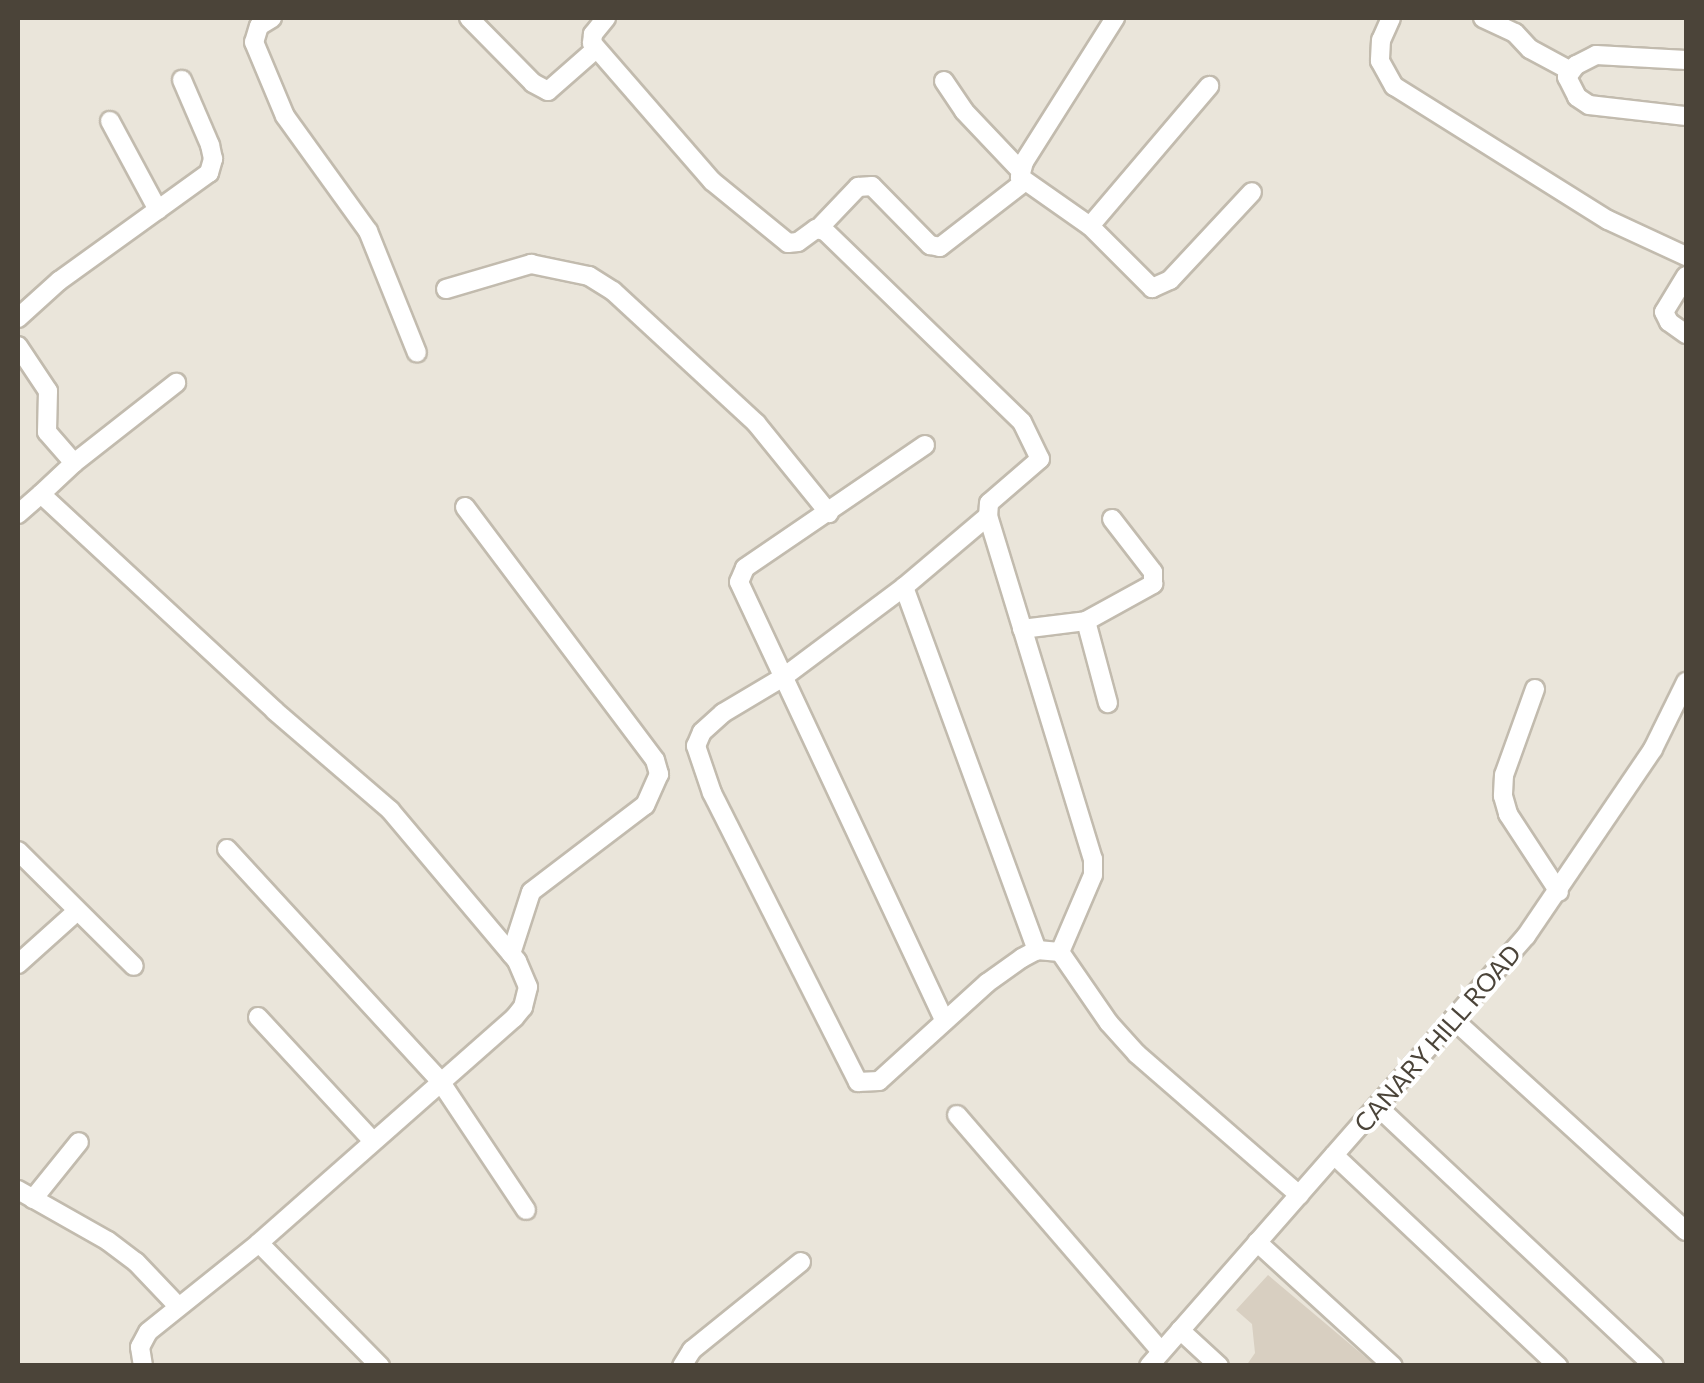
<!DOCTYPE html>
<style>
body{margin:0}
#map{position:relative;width:1704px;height:1383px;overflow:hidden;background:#f6f3ec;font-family:Commissioner,sans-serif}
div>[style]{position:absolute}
.residential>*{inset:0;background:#eae5da}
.building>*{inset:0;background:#d8cfc1}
.roads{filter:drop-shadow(2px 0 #c2bbae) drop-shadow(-2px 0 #c2bbae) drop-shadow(0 2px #c2bbae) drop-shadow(0 -2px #c2bbae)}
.minor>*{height:18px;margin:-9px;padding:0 9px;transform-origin:9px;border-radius:9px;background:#fff}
span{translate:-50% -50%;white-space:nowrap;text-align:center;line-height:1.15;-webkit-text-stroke:8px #fff;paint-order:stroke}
.street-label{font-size:25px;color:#4b4439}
.frame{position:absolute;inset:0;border:20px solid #4b4439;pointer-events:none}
</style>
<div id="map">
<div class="residential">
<div style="clip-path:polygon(18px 18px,1686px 18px,1686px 1365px,18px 1365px)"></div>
</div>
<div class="building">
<div style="clip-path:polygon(1268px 1275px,1376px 1366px,1246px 1366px,1255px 1353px,1252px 1324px,1236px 1310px)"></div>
</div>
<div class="roads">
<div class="minor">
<div style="left:272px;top:18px;width:15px;rotate:148deg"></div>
<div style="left:259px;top:26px;width:17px;rotate:107deg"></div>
<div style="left:254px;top:42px;width:80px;rotate:67.3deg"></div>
<div style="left:285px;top:116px;width:142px;rotate:54.2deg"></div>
<div style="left:368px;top:231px;width:131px;rotate:68.1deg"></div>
<div style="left:469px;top:18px;width:91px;rotate:45.4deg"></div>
<div style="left:533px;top:83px;width:17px;rotate:28deg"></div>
<div style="left:548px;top:91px;width:64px;rotate:-41.2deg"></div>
<div style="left:606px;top:18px;width:21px;rotate:129deg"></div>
<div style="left:593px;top:34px;width:9px;rotate:96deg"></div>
<div style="left:592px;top:43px;width:183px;rotate:49deg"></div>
<div style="left:712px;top:181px;width:98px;rotate:39.2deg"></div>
<div style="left:788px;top:243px;width:10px;rotate:-6deg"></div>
<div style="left:798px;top:242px;width:22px;rotate:-36deg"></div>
<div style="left:816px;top:229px;width:9px;rotate:13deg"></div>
<div style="left:825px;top:231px;width:274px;rotate:44.1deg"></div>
<div style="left:1022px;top:422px;width:41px;rotate:64.1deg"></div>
<div style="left:1040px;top:459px;width:67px;rotate:139.2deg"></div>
<div style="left:989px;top:503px;width:13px;rotate:94deg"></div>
<div style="left:1115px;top:18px;width:170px;rotate:122.3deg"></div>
<div style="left:1024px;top:162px;width:16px;rotate:105deg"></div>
<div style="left:1020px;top:177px;width:85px;rotate:35deg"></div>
<div style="left:1090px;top:226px;width:88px;rotate:45deg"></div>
<div style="left:1152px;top:288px;width:20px;rotate:-24deg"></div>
<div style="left:1170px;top:280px;width:120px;rotate:-47deg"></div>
<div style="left:1391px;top:18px;width:24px;rotate:114deg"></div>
<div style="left:1381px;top:40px;width:21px;rotate:93deg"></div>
<div style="left:1380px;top:61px;width:29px;rotate:61deg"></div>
<div style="left:1394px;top:86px;width:252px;rotate:32.1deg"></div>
<div style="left:1608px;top:220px;width:86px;rotate:24.8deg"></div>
<div style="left:1483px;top:18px;width:35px;rotate:25deg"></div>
<div style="left:1515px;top:33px;width:22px;rotate:47deg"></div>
<div style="left:1530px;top:49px;width:44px;rotate:28.3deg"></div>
<div style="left:1686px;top:60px;width:90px;rotate:-176.8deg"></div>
<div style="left:1596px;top:55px;width:22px;rotate:153deg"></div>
<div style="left:1576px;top:65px;width:15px;rotate:127deg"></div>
<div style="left:1567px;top:77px;width:22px;rotate:63deg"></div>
<div style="left:1577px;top:97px;width:14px;rotate:34deg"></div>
<div style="left:1589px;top:105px;width:98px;rotate:6.5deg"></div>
<div style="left:944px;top:81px;width:36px;rotate:56deg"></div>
<div style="left:964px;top:111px;width:81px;rotate:46.5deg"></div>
<div style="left:110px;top:121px;width:101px;rotate:61.7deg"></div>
<div style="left:1090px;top:226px;width:184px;rotate:-49.6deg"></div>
<div style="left:819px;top:228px;width:57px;rotate:-46.4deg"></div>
<div style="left:858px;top:187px;width:14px;rotate:-4deg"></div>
<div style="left:872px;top:186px;width:83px;rotate:45.5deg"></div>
<div style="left:930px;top:245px;width:10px;rotate:11deg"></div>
<div style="left:940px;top:247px;width:106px;rotate:-37.7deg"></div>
<div style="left:1686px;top:276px;width:42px;rotate:121.4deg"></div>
<div style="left:1664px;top:312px;width:11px;rotate:63deg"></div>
<div style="left:1669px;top:322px;width:21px;rotate:35deg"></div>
<div style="left:446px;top:289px;width:89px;rotate:-16.4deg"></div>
<div style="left:531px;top:264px;width:59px;rotate:11.7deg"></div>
<div style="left:589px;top:276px;width:28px;rotate:32deg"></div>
<div style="left:613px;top:291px;width:195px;rotate:42.7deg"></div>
<div style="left:756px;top:423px;width:116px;rotate:51deg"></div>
<div style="left:18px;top:318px;width:55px;rotate:-42.1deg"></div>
<div style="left:59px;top:281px;width:185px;rotate:-35.8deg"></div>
<div style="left:209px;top:173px;width:15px;rotate:-74deg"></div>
<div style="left:213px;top:159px;width:14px;rotate:-102deg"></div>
<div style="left:210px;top:145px;width:71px;rotate:-113.3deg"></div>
<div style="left:18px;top:346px;width:54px;rotate:56.3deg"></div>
<div style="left:48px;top:391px;width:41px;rotate:91.4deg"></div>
<div style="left:47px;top:432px;width:41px;rotate:48.9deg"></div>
<div style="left:74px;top:463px;width:45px;rotate:136.8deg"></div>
<div style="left:41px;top:494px;width:319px;rotate:42.8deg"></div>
<div style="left:275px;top:711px;width:152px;rotate:40.7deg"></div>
<div style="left:390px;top:810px;width:197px;rotate:49.9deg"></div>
<div style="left:517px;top:961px;width:28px;rotate:67deg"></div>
<div style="left:528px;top:987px;width:21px;rotate:104deg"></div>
<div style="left:523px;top:1007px;width:14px;rotate:129deg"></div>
<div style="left:514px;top:1018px;width:340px;rotate:138.6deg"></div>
<div style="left:259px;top:1243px;width:142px;rotate:141.3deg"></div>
<div style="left:148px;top:1332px;width:17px;rotate:118deg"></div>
<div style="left:140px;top:1347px;width:19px;rotate:81deg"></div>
<div style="left:925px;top:445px;width:218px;rotate:145.7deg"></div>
<div style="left:745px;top:568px;width:15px;rotate:113deg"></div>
<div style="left:739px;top:582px;width:485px;rotate:64.9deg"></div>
<div style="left:74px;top:463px;width:130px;rotate:-38.1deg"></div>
<div style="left:465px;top:507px;width:316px;rotate:53.1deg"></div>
<div style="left:655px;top:760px;width:15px;rotate:74deg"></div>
<div style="left:659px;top:774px;width:34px;rotate:114deg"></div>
<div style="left:645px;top:805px;width:143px;rotate:142.7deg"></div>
<div style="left:531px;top:892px;width:65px;rotate:107.9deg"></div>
<div style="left:18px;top:514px;width:30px;rotate:-41deg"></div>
<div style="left:904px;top:587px;width:387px;rotate:69.9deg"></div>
<div style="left:1086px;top:621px;width:85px;rotate:75deg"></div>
<div style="left:1022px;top:629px;width:64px;rotate:-7.1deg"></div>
<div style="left:1086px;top:621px;width:77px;rotate:-28.9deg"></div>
<div style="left:1153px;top:584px;width:12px;rotate:-90deg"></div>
<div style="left:1153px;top:572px;width:67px;rotate:-127.7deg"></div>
<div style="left:1535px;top:689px;width:91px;rotate:109.8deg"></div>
<div style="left:1504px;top:775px;width:21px;rotate:93deg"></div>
<div style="left:1503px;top:796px;width:19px;rotate:74deg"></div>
<div style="left:1508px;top:814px;width:93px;rotate:56.8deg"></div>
<div style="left:227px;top:849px;width:315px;rotate:47.4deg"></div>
<div style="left:440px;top:1081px;width:155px;rotate:56.3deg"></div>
<div style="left:18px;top:851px;width:163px;rotate:44.8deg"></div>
<div style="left:1060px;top:952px;width:23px;rotate:-175deg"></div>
<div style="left:1037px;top:950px;width:17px;rotate:152deg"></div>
<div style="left:1022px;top:958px;width:43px;rotate:144.5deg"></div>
<div style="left:987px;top:983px;width:146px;rotate:137.8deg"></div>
<div style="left:879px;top:1081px;width:21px;rotate:177deg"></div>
<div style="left:858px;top:1082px;width:324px;rotate:-116.8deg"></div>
<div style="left:712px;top:793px;width:50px;rotate:-108.8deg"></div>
<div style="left:696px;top:746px;width:15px;rotate:-67deg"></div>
<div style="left:702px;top:732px;width:28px;rotate:-42deg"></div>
<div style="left:723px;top:713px;width:72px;rotate:-30.8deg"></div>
<div style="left:785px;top:676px;width:149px;rotate:-36.8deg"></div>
<div style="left:904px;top:587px;width:110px;rotate:-40.2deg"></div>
<div style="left:988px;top:516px;width:359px;rotate:73deg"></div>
<div style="left:1093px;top:859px;width:16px;rotate:90deg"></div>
<div style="left:1093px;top:875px;width:84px;rotate:113.2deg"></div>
<div style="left:1060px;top:952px;width:86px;rotate:55.4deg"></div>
<div style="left:1109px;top:1023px;width:42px;rotate:47.9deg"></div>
<div style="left:1137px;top:1054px;width:215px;rotate:41deg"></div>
<div style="left:18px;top:964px;width:79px;rotate:-41.9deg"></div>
<div style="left:258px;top:1017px;width:169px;rotate:47.2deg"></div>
<div style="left:1453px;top:1019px;width:315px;rotate:42.3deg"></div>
<div style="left:1377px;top:1106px;width:380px;rotate:43.2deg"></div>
<div style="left:957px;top:1115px;width:312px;rotate:49.2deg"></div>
<div style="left:1334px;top:1155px;width:308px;rotate:43.3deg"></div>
<div style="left:18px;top:1190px;width:103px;rotate:29.5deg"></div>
<div style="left:108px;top:1241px;width:35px;rotate:37deg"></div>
<div style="left:136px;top:1262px;width:59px;rotate:46.4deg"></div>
<div style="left:33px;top:1199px;width:73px;rotate:-51.1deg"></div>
<div style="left:1257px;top:1242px;width:184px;rotate:42.4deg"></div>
<div style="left:259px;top:1243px;width:173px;rotate:45.5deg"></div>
<div style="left:1180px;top:1330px;width:53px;rotate:42.7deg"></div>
<div style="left:682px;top:1366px;width:19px;rotate:-58deg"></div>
<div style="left:692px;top:1350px;width:140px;rotate:-38.9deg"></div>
<div style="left:1149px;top:1366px;width:572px;rotate:-48.76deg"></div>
<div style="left:1526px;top:936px;width:226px;rotate:-55.8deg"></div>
<div style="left:1653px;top:749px;width:75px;rotate:-63.8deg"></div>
</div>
</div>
<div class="street-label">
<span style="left:1437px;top:1038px;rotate:-49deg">CANARY HILL ROAD</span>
</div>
<div class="frame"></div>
</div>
